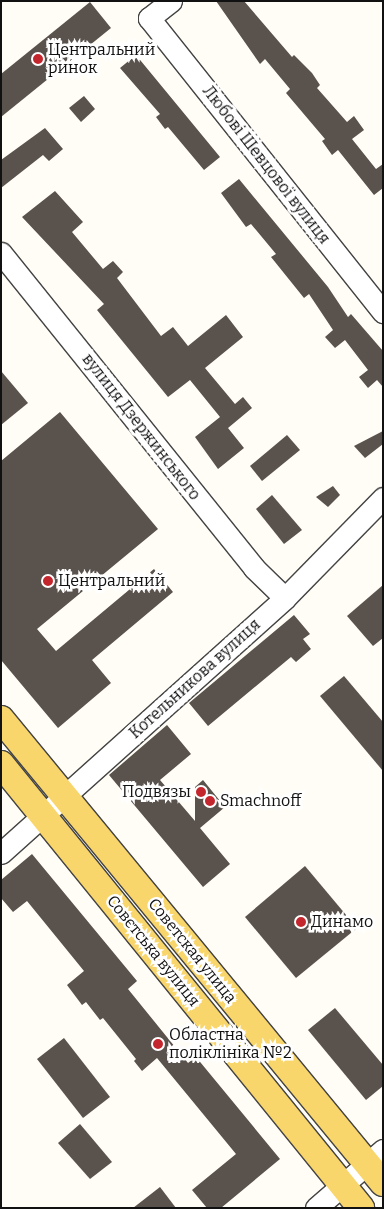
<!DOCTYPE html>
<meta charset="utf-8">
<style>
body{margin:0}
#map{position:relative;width:384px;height:1209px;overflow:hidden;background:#fffdf5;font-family:Bitter,serif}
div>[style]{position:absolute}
.building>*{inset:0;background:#5a524d}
.roads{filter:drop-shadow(1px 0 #444) drop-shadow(-1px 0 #444) drop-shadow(0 1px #444) drop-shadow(0 -1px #444)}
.minor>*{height:21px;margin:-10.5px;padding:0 10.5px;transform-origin:10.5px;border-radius:10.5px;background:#fff}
.major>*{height:26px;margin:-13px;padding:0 13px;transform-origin:13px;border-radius:13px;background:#f9d66b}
.dots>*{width:14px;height:14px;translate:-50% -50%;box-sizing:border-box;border:2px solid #fff;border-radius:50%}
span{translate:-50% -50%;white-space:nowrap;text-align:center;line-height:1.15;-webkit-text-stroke:5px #fff;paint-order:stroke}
.poi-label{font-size:16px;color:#111}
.left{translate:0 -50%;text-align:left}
.right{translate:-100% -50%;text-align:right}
.street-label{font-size:16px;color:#111}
.frame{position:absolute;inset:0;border:2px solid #111;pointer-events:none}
</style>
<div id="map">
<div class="building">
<div style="clip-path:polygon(216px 1px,244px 1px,292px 57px,294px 55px,312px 73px,320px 85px,317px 88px,347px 122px,354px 116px,364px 130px,352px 139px,376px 169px,383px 164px,383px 188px,374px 195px,338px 150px,332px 155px,322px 141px,325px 139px,286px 93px,290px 89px,265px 59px,260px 64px)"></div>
<div style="clip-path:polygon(90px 2px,111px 28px,1px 117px,1px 74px)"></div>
<div style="clip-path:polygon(136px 55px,220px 157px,204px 170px,168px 127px,165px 129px,156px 117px,160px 114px,120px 68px)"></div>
<div style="clip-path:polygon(84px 96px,95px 109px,81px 122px,69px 108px)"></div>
<div style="clip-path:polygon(45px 128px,63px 149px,49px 161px,43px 155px,1px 188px,1px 160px)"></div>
<div style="clip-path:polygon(239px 179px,328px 287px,348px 317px,351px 314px,383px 351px,383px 387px,377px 380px,368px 388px,359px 377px,368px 370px,345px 340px,335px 348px,325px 337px,333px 330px,309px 294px,304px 298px,271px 257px,276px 254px,251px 224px,246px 227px,221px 193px)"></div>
<div style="clip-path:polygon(55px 191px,83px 222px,72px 232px,103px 269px,113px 261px,123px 272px,117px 278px,161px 336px,173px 327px,188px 346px,226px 315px,243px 337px,205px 368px,235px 404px,243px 397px,252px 408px,228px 428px,244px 448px,218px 469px,195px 437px,220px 417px,190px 380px,168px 397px,97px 310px,104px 304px,22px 217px)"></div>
<div style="clip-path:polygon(1px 371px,28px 403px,1px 425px)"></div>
<div style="clip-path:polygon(60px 412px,158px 529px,37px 629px,56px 651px,154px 569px,173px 592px,92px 660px,111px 683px,58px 728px,1px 660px,1px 461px)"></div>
<div style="clip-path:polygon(383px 431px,383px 444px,365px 458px,354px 446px)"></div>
<div style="clip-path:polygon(287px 435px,300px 450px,262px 481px,250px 466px)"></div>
<div style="clip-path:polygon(333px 486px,340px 495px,328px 507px,316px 497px)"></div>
<div style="clip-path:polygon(272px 495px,302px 530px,284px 544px,256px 509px)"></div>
<div style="clip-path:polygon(383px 585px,383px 638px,373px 646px,347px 616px)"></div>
<div style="clip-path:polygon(294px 615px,310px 634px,303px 639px,311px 649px,296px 662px,291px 657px,208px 726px,189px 703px)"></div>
<div style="clip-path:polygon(344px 676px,383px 722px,383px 771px,320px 696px)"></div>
<div style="clip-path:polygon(167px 725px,191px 754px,160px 780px,195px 821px,195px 787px,203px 780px,225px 807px,200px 828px,230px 864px,203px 887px,109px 775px)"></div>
<div style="clip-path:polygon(32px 854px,137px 981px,128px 989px,188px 1063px,196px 1057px,280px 1159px,221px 1208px,207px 1208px,192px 1190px,236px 1154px,157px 1058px,142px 1071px,134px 1061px,136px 1059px,103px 1018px,100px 1020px,86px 1002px,82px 1005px,67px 985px,84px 971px,27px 901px,13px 912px,1px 898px,1px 880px)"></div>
<div style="clip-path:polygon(305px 866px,357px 928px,296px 978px,245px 917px)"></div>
<div style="clip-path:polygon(335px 1008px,383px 1065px,383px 1086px,366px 1100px,308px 1030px)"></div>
<div style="clip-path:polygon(64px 1038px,110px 1097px,83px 1118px,37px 1059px)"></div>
<div style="clip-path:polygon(80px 1124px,112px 1162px,90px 1179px,58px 1143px)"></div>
<div style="clip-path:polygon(160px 1187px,176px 1208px,133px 1208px)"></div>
</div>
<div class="roads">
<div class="minor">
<div style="left:171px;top:1px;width:28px;rotate:142deg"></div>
<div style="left:149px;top:18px;width:376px;rotate:51.5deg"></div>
<div style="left:1px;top:253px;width:404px;rotate:51.2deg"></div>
<div style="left:254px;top:568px;width:43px;rotate:44.1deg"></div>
<div style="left:1px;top:853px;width:382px;rotate:-41.9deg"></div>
<div style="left:285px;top:598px;width:140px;rotate:-45.6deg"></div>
<div style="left:316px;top:1208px;width:89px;rotate:-40.9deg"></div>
</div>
<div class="major">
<div style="left:1px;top:719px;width:601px;rotate:50.54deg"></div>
<div style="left:1px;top:764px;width:572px;rotate:50.96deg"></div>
</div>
</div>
<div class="dots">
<div style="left:38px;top:59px;background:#c4262e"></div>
<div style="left:48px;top:581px;background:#c4262e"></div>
<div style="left:201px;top:792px;background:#c4262e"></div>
<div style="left:210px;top:801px;background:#c4262e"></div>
<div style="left:301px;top:922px;background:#c4262e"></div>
<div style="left:158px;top:1044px;background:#c4262e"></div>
</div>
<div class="poi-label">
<span class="left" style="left:48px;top:59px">Центральний<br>ринок</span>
<span class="left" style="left:58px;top:581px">Центральний</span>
<span class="right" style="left:191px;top:792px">Подвязы</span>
<span class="left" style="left:220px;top:801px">Smachnoff</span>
<span class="left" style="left:311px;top:922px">Динамо</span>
<span class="left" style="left:169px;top:1044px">Областна<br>поліклініка №2</span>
</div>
<div class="street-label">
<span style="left:266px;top:165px;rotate:52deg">Любові Шевцової вулиця</span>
<span style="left:141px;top:427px;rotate:52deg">вулиця Дзержинського</span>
<span style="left:195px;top:679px;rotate:-42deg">Котельникова вулиця</span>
<span style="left:153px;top:951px;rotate:51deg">Совєтська вулиця</span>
<span style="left:192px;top:951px;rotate:51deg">Советская улица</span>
</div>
<div class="frame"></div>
</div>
